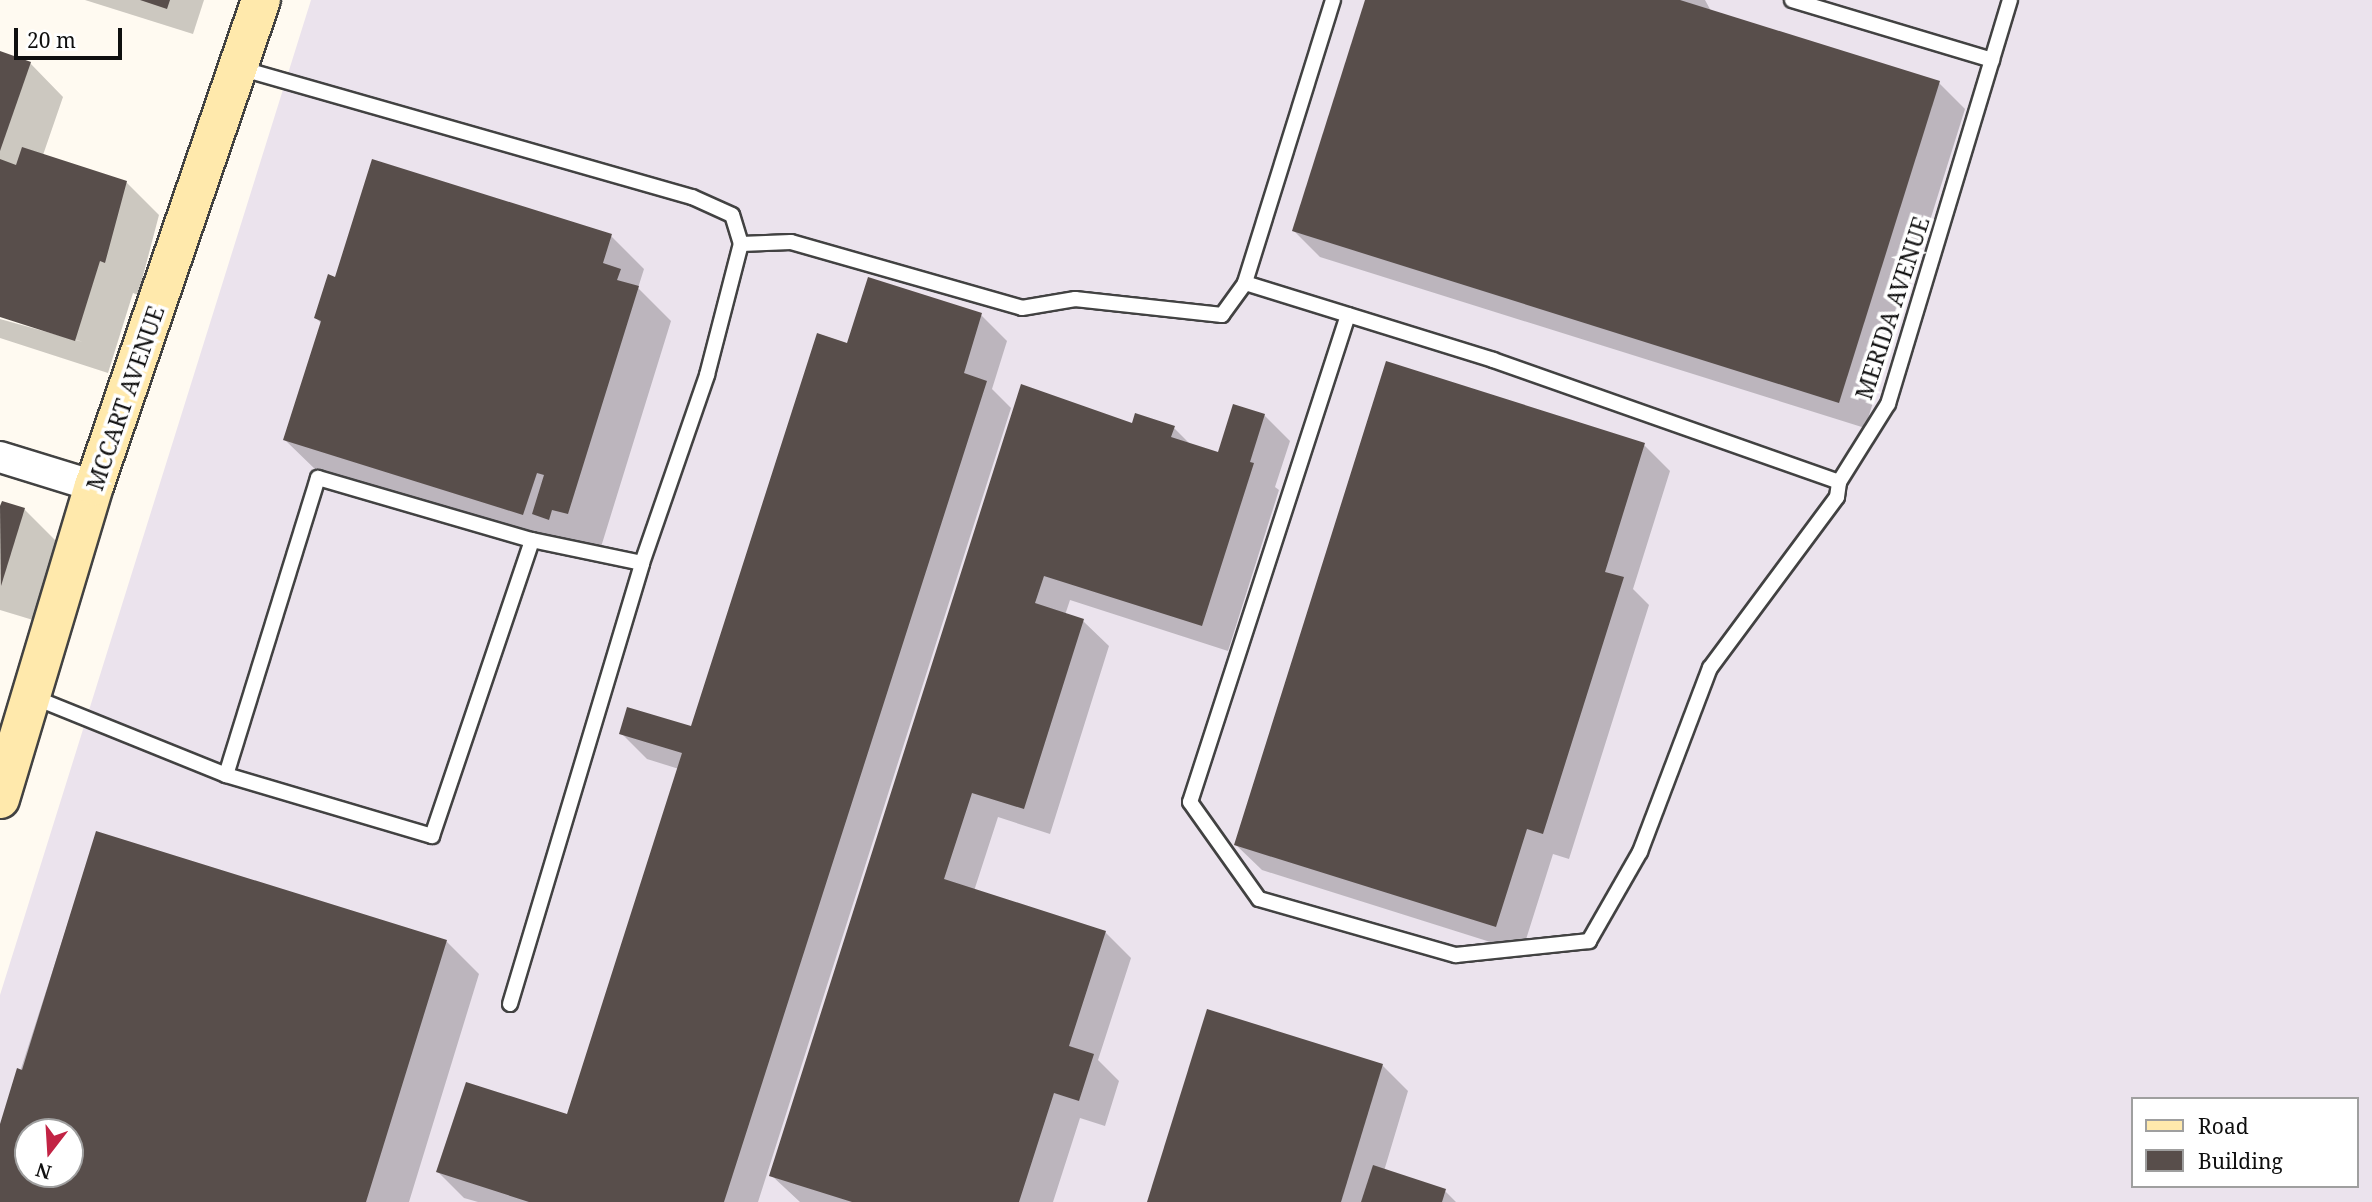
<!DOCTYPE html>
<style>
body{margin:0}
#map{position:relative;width:2372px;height:1202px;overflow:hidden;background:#fffaf1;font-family:"Noto Serif",serif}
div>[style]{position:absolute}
.industrial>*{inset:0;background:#ebe3ed}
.shadow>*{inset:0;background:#0003}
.building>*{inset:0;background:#584e4b}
.roads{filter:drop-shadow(2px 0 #424242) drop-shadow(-2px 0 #424242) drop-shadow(0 2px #424242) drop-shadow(0 -2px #424242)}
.service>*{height:14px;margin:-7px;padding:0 7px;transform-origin:7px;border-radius:7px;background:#fff}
.minor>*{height:30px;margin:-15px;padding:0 15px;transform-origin:15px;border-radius:15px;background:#fff}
.secondary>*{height:38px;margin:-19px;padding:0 19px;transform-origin:19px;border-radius:19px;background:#ffe9ac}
span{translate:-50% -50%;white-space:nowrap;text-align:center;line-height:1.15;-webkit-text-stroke:7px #fff;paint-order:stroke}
.street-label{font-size:23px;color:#0f0f0f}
.legend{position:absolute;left:2131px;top:1097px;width:228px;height:91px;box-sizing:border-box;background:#fff;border:2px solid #9f9f9f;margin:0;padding:9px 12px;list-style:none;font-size:21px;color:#0f0f0f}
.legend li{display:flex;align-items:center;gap:14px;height:35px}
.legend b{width:35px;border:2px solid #9f9f9f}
.north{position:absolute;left:14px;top:1118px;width:70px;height:70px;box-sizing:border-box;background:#fff;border:2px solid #9f9f9f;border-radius:50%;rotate:197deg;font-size:19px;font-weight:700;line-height:28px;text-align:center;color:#0f0f0f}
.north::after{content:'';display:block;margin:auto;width:24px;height:32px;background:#c22344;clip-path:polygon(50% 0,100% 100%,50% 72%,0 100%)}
.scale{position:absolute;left:14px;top:28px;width:108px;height:32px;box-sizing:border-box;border:4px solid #0f0f0f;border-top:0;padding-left:9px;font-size:21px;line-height:24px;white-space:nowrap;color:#0f0f0f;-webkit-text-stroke:5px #fff;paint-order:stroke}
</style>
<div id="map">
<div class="industrial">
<div style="clip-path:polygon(evenodd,311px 0,2372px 0,2372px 1202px,0 1202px,0 995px,311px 0,2132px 1099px,2356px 1099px,2356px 1186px,2132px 1186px,2132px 1099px,311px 0,28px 1132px,70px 1132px,70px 1174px,28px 1174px,28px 1132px)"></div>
</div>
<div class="shadow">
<div style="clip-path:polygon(85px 0,204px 0,193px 34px)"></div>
<div style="clip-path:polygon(1367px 0,1705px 0,1711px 11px,1939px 83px,1965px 109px,1865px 428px,1320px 257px,1294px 231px)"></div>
<div style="clip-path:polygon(0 53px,30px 63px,63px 97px,43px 155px,126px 182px,159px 215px,138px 295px,133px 293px,108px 373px,0 338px,0 319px,83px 342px,0 315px)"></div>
<div style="clip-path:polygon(611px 236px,644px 269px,638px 288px,671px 321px,601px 547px,586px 542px,583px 552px,557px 548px,319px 473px,285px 440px,322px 324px,316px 318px,336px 279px)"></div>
<div style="clip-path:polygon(869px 279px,981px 315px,1007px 341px,992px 389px,1011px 408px,758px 1202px,478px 1202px,464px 1198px,438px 1172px,568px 1116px,679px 769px,647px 759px,621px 733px,692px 729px,848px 345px)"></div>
<div style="clip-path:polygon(1022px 387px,1133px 426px,1174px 428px,1192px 446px,1219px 454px,1264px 415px,1290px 441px,1275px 487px,1279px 490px,1228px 651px,1070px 600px,1065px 615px,1083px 621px,1109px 646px,1050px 834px,998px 817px,974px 891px,1105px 932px,1131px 958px,1098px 1060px,1119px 1081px,1105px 1126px,1080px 1118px,1053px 1202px,800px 1202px,771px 1175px)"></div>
<div style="clip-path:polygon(1644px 445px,1670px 471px,1633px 589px,1649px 605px,1569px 859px,1553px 854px,1522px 952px,1262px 870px,1236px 845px)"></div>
<div style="clip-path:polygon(0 508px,24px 509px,57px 542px,33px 620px,0 610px)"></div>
<div style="clip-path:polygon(evenodd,97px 833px,446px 941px,479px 974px,409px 1202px,0 1202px,0 1134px,97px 833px,28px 1132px,70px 1132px,70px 1174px,28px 1174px,28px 1132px)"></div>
<div style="clip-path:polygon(1382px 1065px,1408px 1091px,1384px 1171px,1445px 1191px,1456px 1202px,1149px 1202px)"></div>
</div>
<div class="building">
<div style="clip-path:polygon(140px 0,170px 0,167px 9px)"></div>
<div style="clip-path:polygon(1365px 0,1680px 0,1940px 81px,1839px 403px,1292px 231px)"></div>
<div style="clip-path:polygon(0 51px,31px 62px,0 151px)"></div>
<div style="clip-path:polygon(22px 147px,127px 181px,105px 263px,100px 261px,75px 341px,0 317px,0 159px,16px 165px)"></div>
<div style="clip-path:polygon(372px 159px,612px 234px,603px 263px,621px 269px,617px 280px,639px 286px,568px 514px,552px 510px,549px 520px,532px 514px,544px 475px,537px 473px,523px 515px,283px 440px,321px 321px,314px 318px,328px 274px,335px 277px)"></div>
<div style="clip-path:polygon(868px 277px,982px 313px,964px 373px,987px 381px,724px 1202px,529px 1202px,436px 1172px,466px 1082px,567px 1114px,682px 753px,619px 734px,627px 707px,691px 726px,817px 333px,847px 343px)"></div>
<div style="clip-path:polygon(1386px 361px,1645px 443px,1605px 572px,1624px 577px,1543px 834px,1527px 829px,1496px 927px,1234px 845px)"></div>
<div style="clip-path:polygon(1021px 384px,1132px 423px,1135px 413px,1175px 426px,1171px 437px,1218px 452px,1233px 404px,1265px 414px,1250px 462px,1254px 463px,1202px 626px,1044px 576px,1035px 603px,1084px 619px,1024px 809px,972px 793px,944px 879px,1106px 931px,1069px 1046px,1094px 1054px,1079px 1101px,1054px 1093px,1019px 1202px,852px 1202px,769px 1176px)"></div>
<div style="clip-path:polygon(2px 501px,25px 508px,1px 586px,0 506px)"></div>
<div style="clip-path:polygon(evenodd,96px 831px,447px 940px,366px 1202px,0 1202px,0 1124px,17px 1068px,22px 1070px,96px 831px,28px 1132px,70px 1132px,70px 1174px,28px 1174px,28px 1132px)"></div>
<div style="clip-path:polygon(1207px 1009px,1383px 1064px,1341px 1202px,1147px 1202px)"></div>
<div style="clip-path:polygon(1373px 1165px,1446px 1189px,1442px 1202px,1361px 1202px)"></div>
</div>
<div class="roads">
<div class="service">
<div style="left:1333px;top:0;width:296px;rotate:107.3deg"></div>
<div style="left:1245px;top:283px;width:260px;rotate:17.2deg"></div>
<div style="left:1493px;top:360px;width:367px;rotate:19.4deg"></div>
<div style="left:1792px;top:0;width:209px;rotate:16.7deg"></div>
<div style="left:741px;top:244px;width:50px;rotate:-2.3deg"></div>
<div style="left:791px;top:242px;width:240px;rotate:15.9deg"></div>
<div style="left:1022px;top:308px;width:54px;rotate:-9.6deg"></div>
<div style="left:1075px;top:299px;width:148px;rotate:6.2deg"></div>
<div style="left:1222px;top:315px;width:39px;rotate:-54deg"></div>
<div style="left:1348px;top:315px;width:512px;rotate:107.97deg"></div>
<div style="left:1190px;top:802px;width:119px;rotate:54.6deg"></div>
<div style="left:1259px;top:899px;width:205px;rotate:15.9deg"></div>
<div style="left:1456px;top:955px;width:134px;rotate:-6deg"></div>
<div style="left:1589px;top:941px;width:103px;rotate:-60.2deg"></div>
<div style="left:1640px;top:852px;width:197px;rotate:-69.2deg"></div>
<div style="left:1710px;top:668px;width:213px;rotate:-53.4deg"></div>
<div style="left:1837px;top:497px;width:15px;rotate:-82deg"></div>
<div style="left:1839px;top:482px;width:92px;rotate:-57.9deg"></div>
<div style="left:1888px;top:404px;width:422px;rotate:-73.2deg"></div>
<div style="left:33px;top:697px;width:208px;rotate:22deg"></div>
<div style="left:226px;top:775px;width:311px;rotate:-72.8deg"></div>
<div style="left:318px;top:478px;width:223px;rotate:16.2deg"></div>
<div style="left:532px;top:540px;width:112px;rotate:11.8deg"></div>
<div style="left:642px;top:563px;width:199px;rotate:-70.9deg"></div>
<div style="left:707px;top:375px;width:135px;rotate:-75.5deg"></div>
<div style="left:741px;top:244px;width:30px;rotate:-107deg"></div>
<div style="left:732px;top:215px;width:44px;rotate:-155.8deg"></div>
<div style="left:692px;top:197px;width:471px;rotate:-164.1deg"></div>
<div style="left:226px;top:775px;width:215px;rotate:16.5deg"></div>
<div style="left:432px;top:836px;width:312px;rotate:-71.3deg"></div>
<div style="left:510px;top:1004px;width:460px;rotate:-73.3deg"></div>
</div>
<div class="minor">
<div style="left:0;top:457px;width:98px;rotate:17.1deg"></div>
</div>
<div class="secondary">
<div style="left:0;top:799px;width:327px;rotate:-73.3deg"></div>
<div style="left:94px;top:486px;width:514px;rotate:-71.04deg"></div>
</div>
</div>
<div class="street-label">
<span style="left:1892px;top:308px;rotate:-72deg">MERIDA AVENUE</span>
<span style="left:125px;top:398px;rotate:-71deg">MCCART AVENUE</span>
</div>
<ul class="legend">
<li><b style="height:9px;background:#ffe9ac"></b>Road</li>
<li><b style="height:19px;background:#584e4b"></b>Building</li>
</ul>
<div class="north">N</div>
<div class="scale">20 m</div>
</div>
